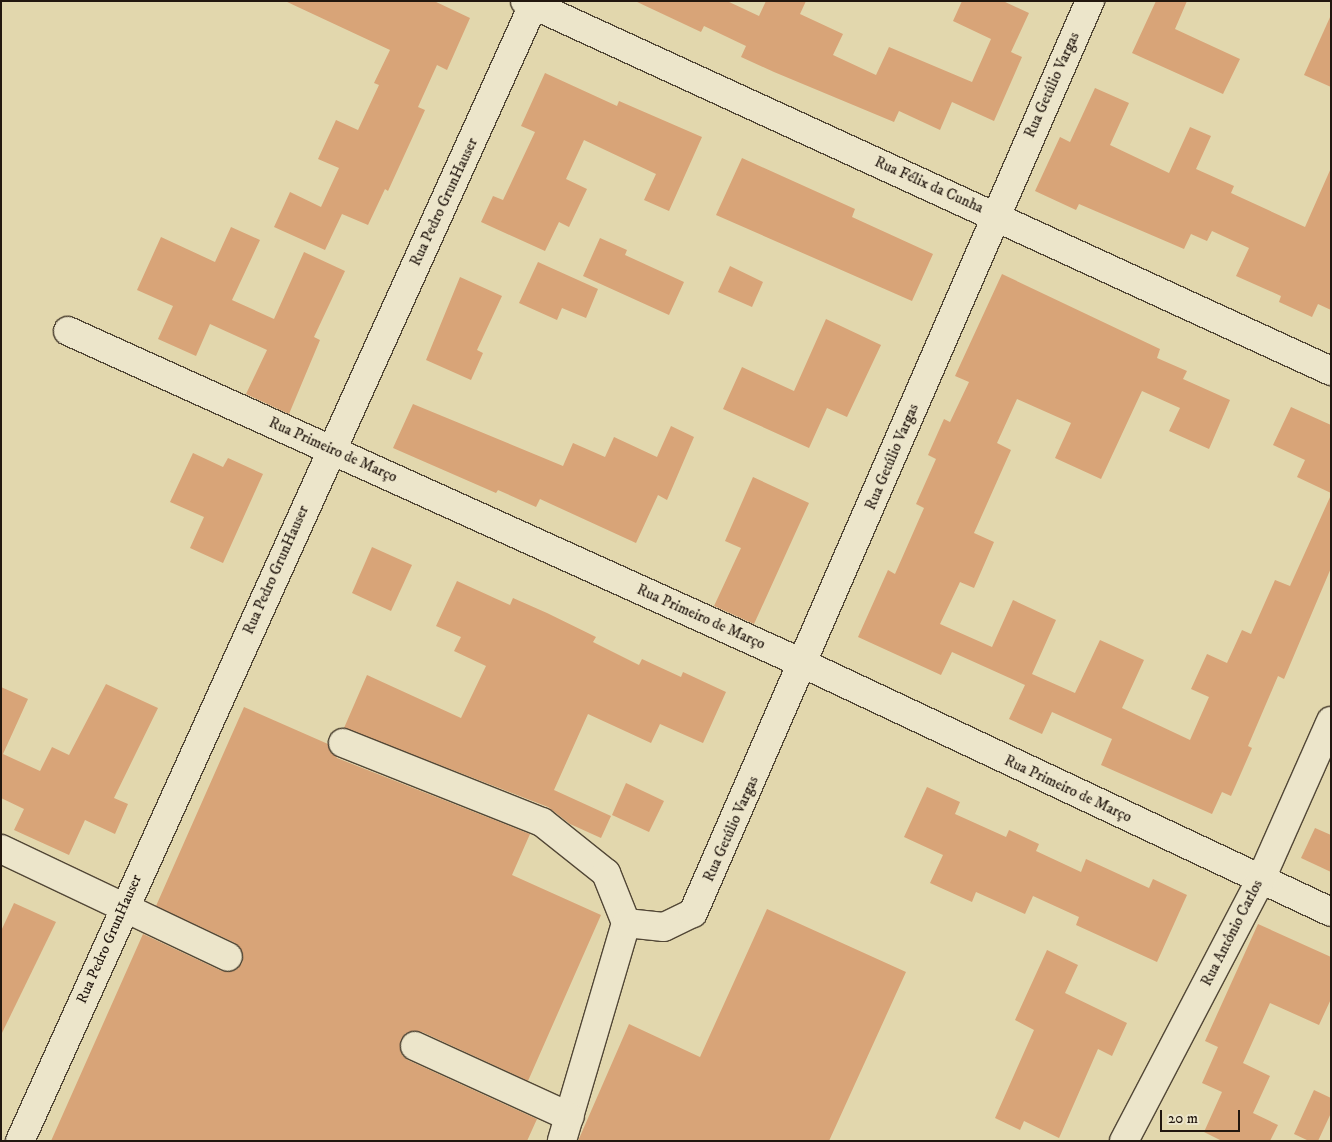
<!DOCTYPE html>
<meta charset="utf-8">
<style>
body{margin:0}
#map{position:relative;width:1332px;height:1142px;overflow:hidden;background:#e2d7ad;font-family:"IM FELL DW Pica",serif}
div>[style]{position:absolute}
.building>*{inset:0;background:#d8a478}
.roads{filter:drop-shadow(1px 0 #524736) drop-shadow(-1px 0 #524736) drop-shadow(0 1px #524736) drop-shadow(0 -1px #524736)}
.minor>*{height:28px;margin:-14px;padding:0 14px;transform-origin:14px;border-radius:14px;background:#ece5ca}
span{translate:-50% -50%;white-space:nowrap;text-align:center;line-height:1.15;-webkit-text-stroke:4.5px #ece5ca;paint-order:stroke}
.street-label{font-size:15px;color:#22170f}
.frame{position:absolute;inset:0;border:2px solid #22170f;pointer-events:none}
.scale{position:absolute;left:1160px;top:1110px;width:80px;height:22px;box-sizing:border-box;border:2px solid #22170f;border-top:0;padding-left:6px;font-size:15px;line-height:18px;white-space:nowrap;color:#22170f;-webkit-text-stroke:4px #ece5ca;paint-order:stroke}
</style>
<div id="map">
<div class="building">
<div style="clip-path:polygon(285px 1px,434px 1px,470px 18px,447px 70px,437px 65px,418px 107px,425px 110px,388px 191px,385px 189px,368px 225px,342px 214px,325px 250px,274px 227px,290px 192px,321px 207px,339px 168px,318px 159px,336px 120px,358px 130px,379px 85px,374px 83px,390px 50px)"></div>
<div style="clip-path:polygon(635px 1px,727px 1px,759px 16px,766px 1px,806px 1px,800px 14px,843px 34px,833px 55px,876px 75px,889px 47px,972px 82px,991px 39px,953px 21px,962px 1px,1003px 1px,1029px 13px,1011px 52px,1022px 57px,994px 121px,952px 102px,940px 130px,899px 111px,894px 122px,774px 72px,741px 57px,746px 46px,704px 26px,701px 32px)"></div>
<div style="clip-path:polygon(1156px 1px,1187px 1px,1175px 29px,1240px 59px,1223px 94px,1132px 53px)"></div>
<div style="clip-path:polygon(1331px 15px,1331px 87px,1304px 75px)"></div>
<div style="clip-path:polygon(545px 73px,617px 106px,619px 101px,702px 137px,669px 211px,644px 200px,656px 174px,584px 140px,566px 179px,587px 189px,569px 227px,559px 222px,545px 251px,481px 222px,493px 196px,503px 200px,535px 132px,521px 126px)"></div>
<div style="clip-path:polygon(1095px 88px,1129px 103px,1110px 145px,1169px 173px,1190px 127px,1211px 136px,1196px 169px,1234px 186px,1231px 193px,1305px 227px,1331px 168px,1331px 310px,1318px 304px,1312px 317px,1279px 302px,1281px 296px,1236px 276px,1249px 248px,1212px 231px,1207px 241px,1191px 234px,1184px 249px,1079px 204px,1076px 210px,1035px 191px,1060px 137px,1070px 142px)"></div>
<div style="clip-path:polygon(742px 158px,855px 209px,852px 217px,933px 254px,912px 301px,716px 215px)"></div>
<div style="clip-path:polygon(231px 227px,260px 240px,232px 300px,274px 319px,304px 252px,345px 271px,314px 337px,320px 340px,289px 414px,246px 394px,267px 350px,210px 324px,196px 356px,158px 339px,173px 306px,137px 290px,161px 237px,215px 262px)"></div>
<div style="clip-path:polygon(600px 238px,627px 250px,625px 255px,684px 282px,669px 315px,583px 276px)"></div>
<div style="clip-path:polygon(538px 262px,598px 289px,586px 318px,562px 308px,557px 320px,519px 303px)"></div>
<div style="clip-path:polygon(730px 266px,763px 282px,752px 307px,718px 292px)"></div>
<div style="clip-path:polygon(1002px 274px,1160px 349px,1157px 358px,1187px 371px,1183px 379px,1230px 400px,1209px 449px,1169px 431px,1180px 408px,1142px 391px,1101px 479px,1055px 458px,1071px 423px,1017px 399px,997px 443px,1011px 450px,974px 533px,994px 542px,974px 588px,960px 582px,940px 624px,992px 647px,1013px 600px,1056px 620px,1032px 674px,1075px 693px,1100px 640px,1144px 660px,1122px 708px,1190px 740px,1209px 697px,1191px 689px,1207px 654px,1227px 663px,1242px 630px,1251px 634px,1275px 580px,1290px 586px,1331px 495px,1331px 568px,1284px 679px,1278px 676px,1248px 746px,1252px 748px,1231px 796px,1222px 792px,1212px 814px,1101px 765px,1112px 739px,1052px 712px,1042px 734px,1009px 719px,1025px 685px,952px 652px,941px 675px,858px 637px,888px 570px,895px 574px,924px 508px,916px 504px,936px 459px,928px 455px,944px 419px,950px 422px,969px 382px,955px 376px)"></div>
<div style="clip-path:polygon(460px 277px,502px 296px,477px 350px,483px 353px,471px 380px,426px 360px)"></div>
<div style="clip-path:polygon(826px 319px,881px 345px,847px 417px,827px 408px,809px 448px,723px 409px,742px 367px,794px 391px)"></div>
<div style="clip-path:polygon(413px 404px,563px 466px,573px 443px,605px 457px,614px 437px,657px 457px,671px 426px,694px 437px,667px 500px,658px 495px,636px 543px,540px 499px,536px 507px,498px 490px,496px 493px,393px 448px)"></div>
<div style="clip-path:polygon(1291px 407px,1331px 425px,1331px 493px,1297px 477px,1305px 460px,1273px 445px)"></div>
<div style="clip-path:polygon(193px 453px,223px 467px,228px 458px,263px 474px,223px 563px,190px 548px,204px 517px,170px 502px)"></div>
<div style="clip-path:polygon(753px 477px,809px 503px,754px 624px,714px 606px,741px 548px,725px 541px)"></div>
<div style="clip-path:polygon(372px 547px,412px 565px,391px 611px,352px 593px)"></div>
<div style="clip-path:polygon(457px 581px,510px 605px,513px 598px,547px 613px,596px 637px,593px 642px,639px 665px,642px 659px,681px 677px,683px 672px,726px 692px,703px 743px,660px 724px,651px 743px,588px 714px,554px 790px,611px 816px,601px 838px,570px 824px,548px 807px,344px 728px,367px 675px,461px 718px,486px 666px,454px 651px,461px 637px,436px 626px)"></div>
<div style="clip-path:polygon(106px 684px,158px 708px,114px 798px,128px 804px,115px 834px,85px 820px,69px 855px,14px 830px,24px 809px,1px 798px,1px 687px,28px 699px,3px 754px,40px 771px,52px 747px,69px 755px)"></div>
<div style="clip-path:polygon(244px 707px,328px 744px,337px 758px,530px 834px,512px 875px,601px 915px,528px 1081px,422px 1032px,406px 1033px,401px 1040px,402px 1055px,408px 1060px,537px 1119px,527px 1141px,51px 1141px,143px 934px,222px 971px,236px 970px,242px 963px,243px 955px,235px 943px,156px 906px)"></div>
<div style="clip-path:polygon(626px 783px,664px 801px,649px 832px,612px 815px)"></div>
<div style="clip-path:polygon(927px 787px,960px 802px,955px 814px,1006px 837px,1009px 830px,1039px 844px,1036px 851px,1081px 872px,1086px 859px,1149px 888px,1153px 879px,1187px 895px,1157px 962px,1076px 925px,1079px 917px,1033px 896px,1025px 914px,976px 892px,972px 902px,930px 883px,943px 855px,904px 837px)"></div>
<div style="clip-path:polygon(1315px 828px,1331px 835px,1331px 872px,1301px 858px)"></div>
<div style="clip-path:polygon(14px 903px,56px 922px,1px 1035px,1px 931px)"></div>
<div style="clip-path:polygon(767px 909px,906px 972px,829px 1141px,578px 1141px,629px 1024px,700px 1057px)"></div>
<div style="clip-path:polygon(1258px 924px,1331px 957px,1331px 999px,1319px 1025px,1270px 1003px,1243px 1063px,1270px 1076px,1253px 1113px,1278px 1125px,1270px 1141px,1222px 1141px,1204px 1132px,1222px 1092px,1202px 1083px,1218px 1047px,1205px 1041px)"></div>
<div style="clip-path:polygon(1047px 950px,1078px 965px,1065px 993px,1127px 1023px,1112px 1056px,1098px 1049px,1059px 1138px,1024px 1121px,1020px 1130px,995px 1118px,1034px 1030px,1015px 1020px)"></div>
<div style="clip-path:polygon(1314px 1090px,1331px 1098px,1331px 1113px,1318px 1141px,1309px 1141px,1294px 1134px)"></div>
</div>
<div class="roads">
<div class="minor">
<div style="left:525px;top:1px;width:887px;rotate:24.66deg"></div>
<div style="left:68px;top:331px;width:808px;rotate:24.34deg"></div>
<div style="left:804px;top:664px;width:582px;rotate:25.2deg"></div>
<div style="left:343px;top:743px;width:214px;rotate:21.7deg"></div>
<div style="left:542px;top:822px;width:82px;rotate:38.6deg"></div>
<div style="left:606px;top:873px;width:54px;rotate:68.2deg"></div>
<div style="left:626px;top:923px;width:227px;rotate:106.4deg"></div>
<div style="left:1px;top:849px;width:251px;rotate:25.4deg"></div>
<div style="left:626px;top:923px;width:38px;rotate:6deg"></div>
<div style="left:664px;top:927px;width:32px;rotate:-26deg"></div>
<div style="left:693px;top:913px;width:995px;rotate:-66.48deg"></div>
<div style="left:415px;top:1046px;width:170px;rotate:24.6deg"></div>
<div style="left:20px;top:1141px;width:1251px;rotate:-65.69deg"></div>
<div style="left:1124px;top:1141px;width:293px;rotate:-62.4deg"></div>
<div style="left:1260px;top:881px;width:175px;rotate:-66.1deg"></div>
</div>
</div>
<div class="street-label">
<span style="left:1052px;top:85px;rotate:-66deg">Rua Getúlio Vargas</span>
<span style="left:929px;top:185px;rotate:24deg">Rua Félix da Cunha</span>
<span style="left:444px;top:202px;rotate:-65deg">Rua Pedro GrunHauser</span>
<span style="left:333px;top:450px;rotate:24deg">Rua Primeiro de Março</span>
<span style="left:892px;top:457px;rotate:-67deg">Rua Getúlio Vargas</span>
<span style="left:276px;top:570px;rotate:-66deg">Rua Pedro GrunHauser</span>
<span style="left:701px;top:617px;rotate:24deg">Rua Primeiro de Março</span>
<span style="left:1068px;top:789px;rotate:25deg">Rua Primeiro de Março</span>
<span style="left:731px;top:829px;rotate:-66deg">Rua Getúlio Vargas</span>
<span style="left:1232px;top:933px;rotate:-63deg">Rua Antônio Carlos</span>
<span style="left:109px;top:939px;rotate:-66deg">Rua Pedro GrunHauser</span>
</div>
<div class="frame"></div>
<div class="scale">20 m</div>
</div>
